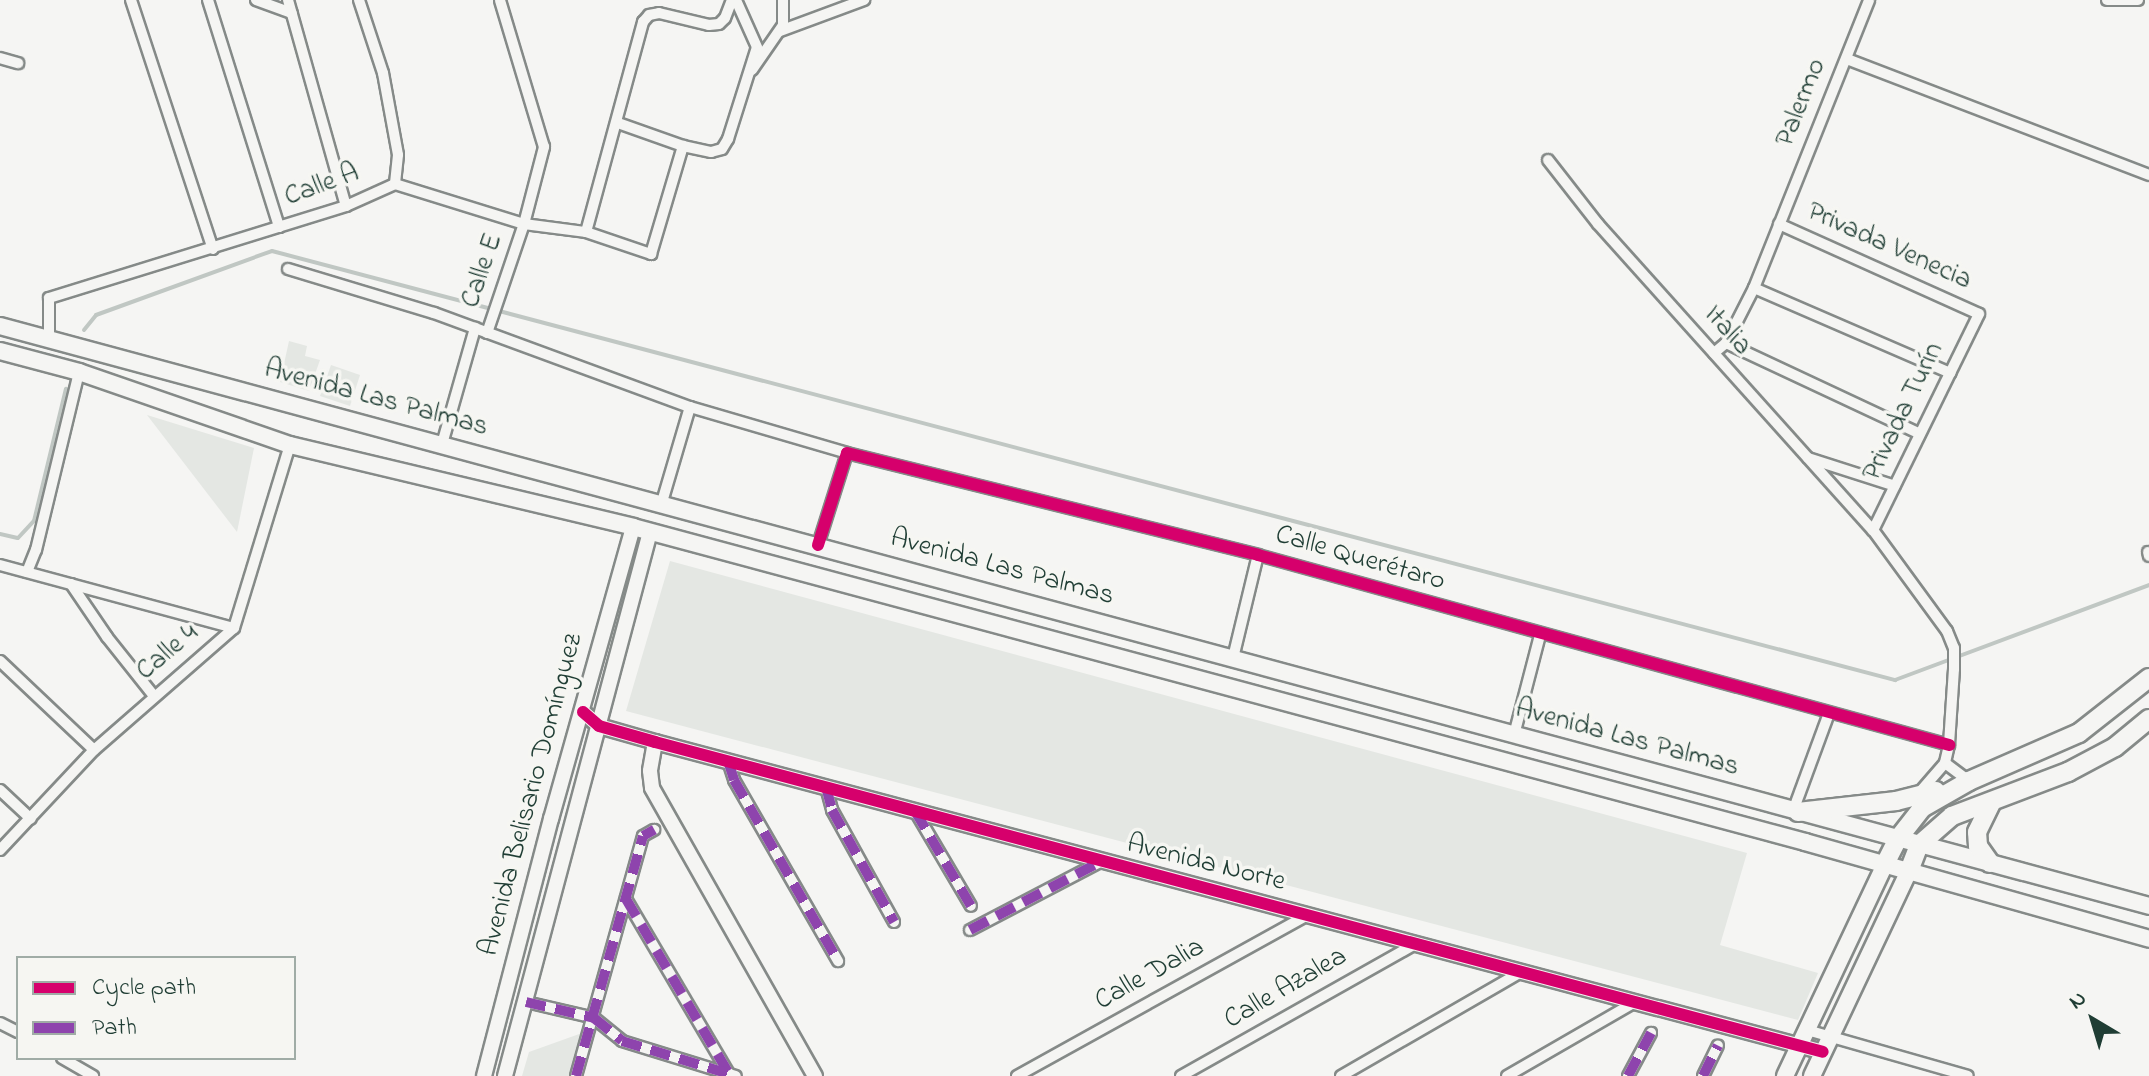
<!DOCTYPE html>
<meta charset="utf-8">
<style>
body{margin:0}
#map{position:relative;width:2149px;height:1076px;overflow:hidden;background:#f5f5f3;font-family:"Indie Flower",sans-serif}
div>[style]{position:absolute}
.green>*{inset:0;background:#e4e7e3}
.stream>*{height:4px;margin:-2px;padding:0 2px;transform-origin:2px;border-radius:2px;background:#c0c7c3}
.roads{filter:drop-shadow(2px 0 #858a88) drop-shadow(-2px 0 #858a88) drop-shadow(0 2px #858a88) drop-shadow(0 -2px #858a88)}
.street>*{height:10px;margin:-5px;padding:0 5px;transform-origin:5px;border-radius:5px;background:#f5f5f3}
.secondary>*{height:14px;margin:-7px;padding:0 7px;transform-origin:7px;border-radius:7px;background:#f5f5f3}
.primary>*{height:16px;margin:-8px;padding:0 8px;transform-origin:8px;border-radius:8px;background:#f5f5f3}
.highway>*{height:18px;margin:-9px;padding:0 9px;transform-origin:9px;border-radius:9px;background:#f5f5f3}
.quiet>*{height:10px;margin-top:-5px;transform-origin:0;background:repeating-linear-gradient(90deg,#8e44ad 0 20px,transparent 0 30px)}
.cycleway>*{height:12px;margin:-6px;padding:0 6px;transform-origin:6px;border-radius:6px;background:#d6006c}
span{translate:-50% -50%;white-space:nowrap;text-align:center;line-height:1.15;-webkit-text-stroke:7px #f6f6f2;paint-order:stroke}
.street-label{font-size:28px;color:#1f3d34}
.legend{position:absolute;left:16px;top:956px;width:280px;height:104px;box-sizing:border-box;background:#f6f6f2;border:2px solid #a0aca6;margin:0;padding:10px 14px;list-style:none;font-size:24px;color:#1f3d34}
.legend li{display:flex;align-items:center;gap:16px;height:40px}
.legend b{width:40px;border:2px solid #a0aca6}
.north{position:absolute;left:2053px;top:980px;width:80px;height:80px;-webkit-text-stroke:6px #f6f6f2;paint-order:stroke;rotate:322deg;font-size:22px;font-weight:700;line-height:32px;text-align:center;color:#1f3d34}
.north::after{content:'';display:block;margin:auto;width:28px;height:36px;background:#1f3d34;clip-path:polygon(50% 0,100% 100%,50% 72%,0 100%)}
</style>
<div id="map">
<div class="green">
<div style="clip-path:polygon(289px 341px,307px 346px,305px 356px,320px 360px,309px 391px,280px 382px)"></div>
<div style="clip-path:polygon(331px 365px,360px 375px,350px 406px,320px 396px)"></div>
<div style="clip-path:polygon(147px 415px,254px 448px,237px 532px)"></div>
<div style="clip-path:polygon(670px 561px,1747px 853px,1720px 945px,1818px 973px,1798px 1020px,626px 711px)"></div>
<div style="clip-path:polygon(582px 1033px,569px 1076px,522px 1076px,529px 1052px)"></div>
</div>
<div class="stream">
<div style="left:84px;top:330px;width:19px;rotate:-51deg"></div>
<div style="left:96px;top:315px;width:187px;rotate:-20deg"></div>
<div style="left:272px;top:251px;width:1679px;rotate:14.81deg"></div>
<div style="left:1895px;top:680px;width:271px;rotate:-20.5deg"></div>
<div style="left:0;top:534px;width:18px;rotate:13deg"></div>
<div style="left:18px;top:538px;width:23px;rotate:-47deg"></div>
<div style="left:34px;top:521px;width:136px;rotate:-76.4deg"></div>
</div>
<div class="roads">
<div class="street">
<div style="left:131px;top:0;width:262px;rotate:71.8deg"></div>
<div style="left:208px;top:0;width:238px;rotate:72.6deg"></div>
<div style="left:256px;top:0;width:38px;rotate:20deg"></div>
<div style="left:288px;top:0;width:214px;rotate:74.3deg"></div>
<div style="left:359px;top:0;width:77px;rotate:71.8deg"></div>
<div style="left:383px;top:73px;width:83px;rotate:79.6deg"></div>
<div style="left:398px;top:155px;width:29px;rotate:96deg"></div>
<div style="left:2107px;top:0;width:31px"></div>
<div style="left:780px;top:31px;width:90px;rotate:-20.3deg"></div>
<div style="left:0;top:58px;width:19px;rotate:16deg"></div>
<div style="left:1847px;top:59px;width:324px;rotate:21deg"></div>
<div style="left:752px;top:70px;width:55px;rotate:-55.4deg"></div>
<div style="left:783px;top:25px;width:25px;rotate:-90deg"></div>
<div style="left:618px;top:123px;width:69px;rotate:19.5deg"></div>
<div style="left:1548px;top:160px;width:81px;rotate:52deg"></div>
<div style="left:1598px;top:224px;width:411px;rotate:48.1deg"></div>
<div style="left:1873px;top:530px;width:125px;rotate:53.8deg"></div>
<div style="left:1947px;top:631px;width:18px;rotate:68deg"></div>
<div style="left:1954px;top:648px;width:21px;rotate:90deg"></div>
<div style="left:1954px;top:669px;width:76px;rotate:93.8deg"></div>
<div style="left:1949px;top:745px;width:18px;rotate:103deg"></div>
<div style="left:1945px;top:763px;width:38px;rotate:131deg"></div>
<div style="left:1779px;top:224px;width:219px;rotate:24.2deg"></div>
<div style="left:1979px;top:314px;width:241px;rotate:116.1deg"></div>
<div style="left:586px;top:232px;width:218px;rotate:-74.8deg"></div>
<div style="left:643px;top:22px;width:9px;rotate:-49deg"></div>
<div style="left:649px;top:15px;width:10px;rotate:-11deg"></div>
<div style="left:659px;top:13px;width:51px;rotate:13.5deg"></div>
<div style="left:709px;top:25px;width:10px;rotate:-6deg"></div>
<div style="left:719px;top:24px;width:8px;rotate:-45deg"></div>
<div style="left:725px;top:18px;width:19px;rotate:-69deg"></div>
<div style="left:288px;top:269px;width:152px;rotate:16.8deg"></div>
<div style="left:434px;top:313px;width:273px;rotate:20.2deg"></div>
<div style="left:690px;top:407px;width:164px;rotate:16.3deg"></div>
<div style="left:1754px;top:288px;width:214px;rotate:23.4deg"></div>
<div style="left:487px;top:333px;width:115px;rotate:-71.3deg"></div>
<div style="left:524px;top:224px;width:80px;rotate:-75.4deg"></div>
<div style="left:544px;top:147px;width:153px;rotate:-106.7deg"></div>
<div style="left:49px;top:339px;width:41px;rotate:-90deg"></div>
<div style="left:49px;top:298px;width:311px;rotate:-17.2deg"></div>
<div style="left:346px;top:206px;width:54px;rotate:-24.2deg"></div>
<div style="left:395px;top:184px;width:135px;rotate:17.2deg"></div>
<div style="left:524px;top:224px;width:63px;rotate:7.4deg"></div>
<div style="left:586px;top:232px;width:69px;rotate:18.7deg"></div>
<div style="left:651px;top:254px;width:113px;rotate:-73.5deg"></div>
<div style="left:683px;top:146px;width:29px;rotate:12deg"></div>
<div style="left:711px;top:152px;width:11px;rotate:-15deg"></div>
<div style="left:722px;top:149px;width:12px;rotate:-59deg"></div>
<div style="left:728px;top:139px;width:96px;rotate:-72.5deg"></div>
<div style="left:757px;top:47px;width:51px;rotate:-114.1deg"></div>
<div style="left:1726px;top:343px;width:214px;rotate:25.1deg"></div>
<div style="left:1714px;top:353px;width:16px;rotate:-40deg"></div>
<div style="left:1726px;top:343px;width:62px;rotate:-63deg"></div>
<div style="left:1754px;top:288px;width:310px;rotate:-68.2deg"></div>
<div style="left:442px;top:444px;width:121px;rotate:-74.1deg"></div>
<div style="left:1808px;top:458px;width:91px;rotate:17.8deg"></div>
<div style="left:662px;top:502px;width:99px;rotate:-73.6deg"></div>
<div style="left:818px;top:545px;width:96px;rotate:-72.5deg"></div>
<div style="left:847px;top:453px;width:423px;rotate:13.9deg"></div>
<div style="left:1258px;top:555px;width:717px;rotate:15.37deg"></div>
<div style="left:2148px;top:552px;width:4px;rotate:76deg"></div>
<div style="left:0;top:565px;width:242px;rotate:15.1deg"></div>
<div style="left:27px;top:572px;width:24px;rotate:-68deg"></div>
<div style="left:36px;top:550px;width:183px;rotate:-76.4deg"></div>
<div style="left:71px;top:584px;width:64px;rotate:55.8deg"></div>
<div style="left:107px;top:637px;width:75px;rotate:51.5deg"></div>
<div style="left:1233px;top:658px;width:106px;rotate:-76.4deg"></div>
<div style="left:0;top:661px;width:129px;rotate:43.4deg"></div>
<div style="left:1514px;top:735px;width:103px;rotate:-75.4deg"></div>
<div style="left:728px;top:761px;width:20px;rotate:72deg"></div>
<div style="left:734px;top:780px;width:209px;rotate:60.1deg"></div>
<div style="left:1945px;top:763px;width:30px;rotate:37deg"></div>
<div style="left:826px;top:787px;width:24px;rotate:75deg"></div>
<div style="left:832px;top:810px;width:128px;rotate:61deg"></div>
<div style="left:0;top:790px;width:42px;rotate:43.1deg"></div>
<div style="left:915px;top:811px;width:110px;rotate:59.5deg"></div>
<div style="left:1793px;top:811px;width:104px;rotate:-69.8deg"></div>
<div style="left:0;top:850px;width:137px;rotate:-46.8deg"></div>
<div style="left:94px;top:750px;width:186px;rotate:-41.1deg"></div>
<div style="left:234px;top:628px;width:191px;rotate:-73deg"></div>
<div style="left:626px;top:899px;width:203px;rotate:59.5deg"></div>
<div style="left:970px;top:930px;width:147px;rotate:-27.6deg"></div>
<div style="left:526px;top:1002px;width:70px;rotate:13.2deg"></div>
<div style="left:594px;top:1018px;width:36px;rotate:39deg"></div>
<div style="left:622px;top:1041px;width:119px;rotate:17.1deg"></div>
<div style="left:0;top:1023px;width:20px;rotate:27deg"></div>
<div style="left:1807px;top:1030px;width:167px;rotate:15.9deg"></div>
<div style="left:62px;top:1058px;width:36px;rotate:30deg"></div>
<div style="left:576px;top:1076px;width:249px;rotate:-74.4deg"></div>
<div style="left:643px;top:836px;width:13px;rotate:-29deg"></div>
<div style="left:1017px;top:1076px;width:332px;rotate:-29deg"></div>
<div style="left:1181px;top:1076px;width:269px;rotate:-29.4deg"></div>
<div style="left:1341px;top:1076px;width:208px;rotate:-30deg"></div>
<div style="left:1507px;top:1076px;width:148px;rotate:-30deg"></div>
<div style="left:1628px;top:1076px;width:49px;rotate:-61.9deg"></div>
<div style="left:1703px;top:1076px;width:34px;rotate:-64deg"></div>
</div>
<div class="secondary">
<div style="left:583px;top:712px;width:21px;rotate:41deg"></div>
<div style="left:599px;top:726px;width:58px;rotate:15.9deg"></div>
<div style="left:655px;top:742px;width:1208px;rotate:14.86deg"></div>
<div style="left:655px;top:742px;width:29px;rotate:100deg"></div>
<div style="left:650px;top:771px;width:17px;rotate:83deg"></div>
<div style="left:652px;top:788px;width:331px;rotate:60.5deg"></div>
<div style="left:484px;top:1076px;width:266px;rotate:-75.4deg"></div>
<div style="left:551px;top:819px;width:303px;rotate:-74.3deg"></div>
<div style="left:505px;top:1076px;width:563px;rotate:-75.08deg"></div>
</div>
<div class="primary">
<div style="left:0;top:326px;width:2226px;rotate:15.1deg"></div>
<div style="left:0;top:351px;width:82px;rotate:14.9deg"></div>
<div style="left:79px;top:372px;width:223px;rotate:19.1deg"></div>
<div style="left:290px;top:445px;width:353px;rotate:13.4deg"></div>
<div style="left:633px;top:527px;width:1214px;rotate:15.04deg"></div>
<div style="left:1805px;top:842px;width:357px;rotate:15.7deg"></div>
<div style="left:1785px;top:1076px;width:234px;rotate:-64.7deg"></div>
<div style="left:1812px;top:1076px;width:227px;rotate:-64.7deg"></div>
</div>
<div class="highway">
<div style="left:1798px;top:812px;width:99px;rotate:-6.4deg"></div>
<div style="left:1896px;top:801px;width:41px;rotate:-14deg"></div>
<div style="left:1990px;top:863px;width:21px;rotate:-125deg"></div>
<div style="left:1978px;top:846px;width:14px;rotate:-94deg"></div>
<div style="left:1977px;top:832px;width:32px;rotate:-64deg"></div>
<div style="left:1885px;top:864px;width:27px;rotate:-63deg"></div>
<div style="left:1897px;top:840px;width:41px;rotate:-52deg"></div>
<div style="left:1922px;top:808px;width:54px;rotate:-29.9deg"></div>
<div style="left:1969px;top:781px;width:120px;rotate:-23.6deg"></div>
<div style="left:2079px;top:733px;width:89px;rotate:-38.2deg"></div>
<div style="left:1909px;top:871px;width:28px;rotate:-69deg"></div>
<div style="left:1919px;top:845px;width:44px;rotate:-41.3deg"></div>
<div style="left:1952px;top:816px;width:124px;rotate:-20.8deg"></div>
<div style="left:2068px;top:772px;width:53px;rotate:-28deg"></div>
<div style="left:2115px;top:747px;width:44px;rotate:-39.5deg"></div>
</div>
</div>
<div class="quiet">
<div style="left:728px;top:761px;width:20px;rotate:72deg"></div>
<div style="left:734px;top:780px;width:209px;rotate:60.1deg"></div>
<div style="left:826px;top:787px;width:24px;rotate:75deg"></div>
<div style="left:832px;top:810px;width:128px;rotate:61deg"></div>
<div style="left:915px;top:811px;width:110px;rotate:59.5deg"></div>
<div style="left:626px;top:899px;width:203px;rotate:59.5deg"></div>
<div style="left:970px;top:930px;width:147px;rotate:-27.6deg"></div>
<div style="left:526px;top:1002px;width:70px;rotate:13.2deg"></div>
<div style="left:594px;top:1018px;width:36px;rotate:39deg"></div>
<div style="left:622px;top:1041px;width:119px;rotate:17.1deg"></div>
<div style="left:576px;top:1076px;width:249px;rotate:-74.4deg"></div>
<div style="left:643px;top:836px;width:13px;rotate:-29deg"></div>
<div style="left:1628px;top:1076px;width:49px;rotate:-61.9deg"></div>
<div style="left:1703px;top:1076px;width:34px;rotate:-64deg"></div>
</div>
<div class="cycleway">
<div style="left:818px;top:545px;width:96px;rotate:-72.5deg"></div>
<div style="left:847px;top:453px;width:423px;rotate:13.9deg"></div>
<div style="left:1258px;top:555px;width:717px;rotate:15.37deg"></div>
<div style="left:583px;top:712px;width:21px;rotate:41deg"></div>
<div style="left:599px;top:726px;width:58px;rotate:15.9deg"></div>
<div style="left:655px;top:742px;width:1208px;rotate:14.86deg"></div>
</div>
<div class="street-label">
<span style="left:1802px;top:103px;rotate:-68deg">Palermo</span>
<span style="left:322px;top:186px;rotate:-20deg">Calle A</span>
<span style="left:1889px;top:247px;rotate:24deg">Privada Venecia</span>
<span style="left:483px;top:271px;rotate:-71deg">Calle E</span>
<span style="left:1727px;top:331px;rotate:48deg">Italia</span>
<span style="left:376px;top:399px;rotate:15deg">Avenida Las Palmas</span>
<span style="left:1904px;top:412px;rotate:-64deg">Privada Turín</span>
<span style="left:1360px;top:559px;rotate:16deg">Calle Querétaro</span>
<span style="left:1002px;top:568px;rotate:15deg">Avenida Las Palmas</span>
<span style="left:168px;top:653px;rotate:-40deg">Calle 4</span>
<span style="left:1627px;top:739px;rotate:15deg">Avenida Las Palmas</span>
<span style="left:532px;top:795px;rotate:-75deg">Avenida Belisario Domínguez</span>
<span style="left:1206px;top:864px;rotate:14deg">Avenida Norte</span>
<span style="left:1150px;top:975px;rotate:-29deg">Calle Dalia</span>
<span style="left:1286px;top:989px;rotate:-30deg">Calle Azalea</span>
</div>
<ul class="legend">
<li><b style="height:10px;background:#d6006c"></b>Cycle path</li>
<li><b style="height:10px;background:#8e44ad"></b>Path</li>
</ul>
<div class="north">N</div>
</div>
